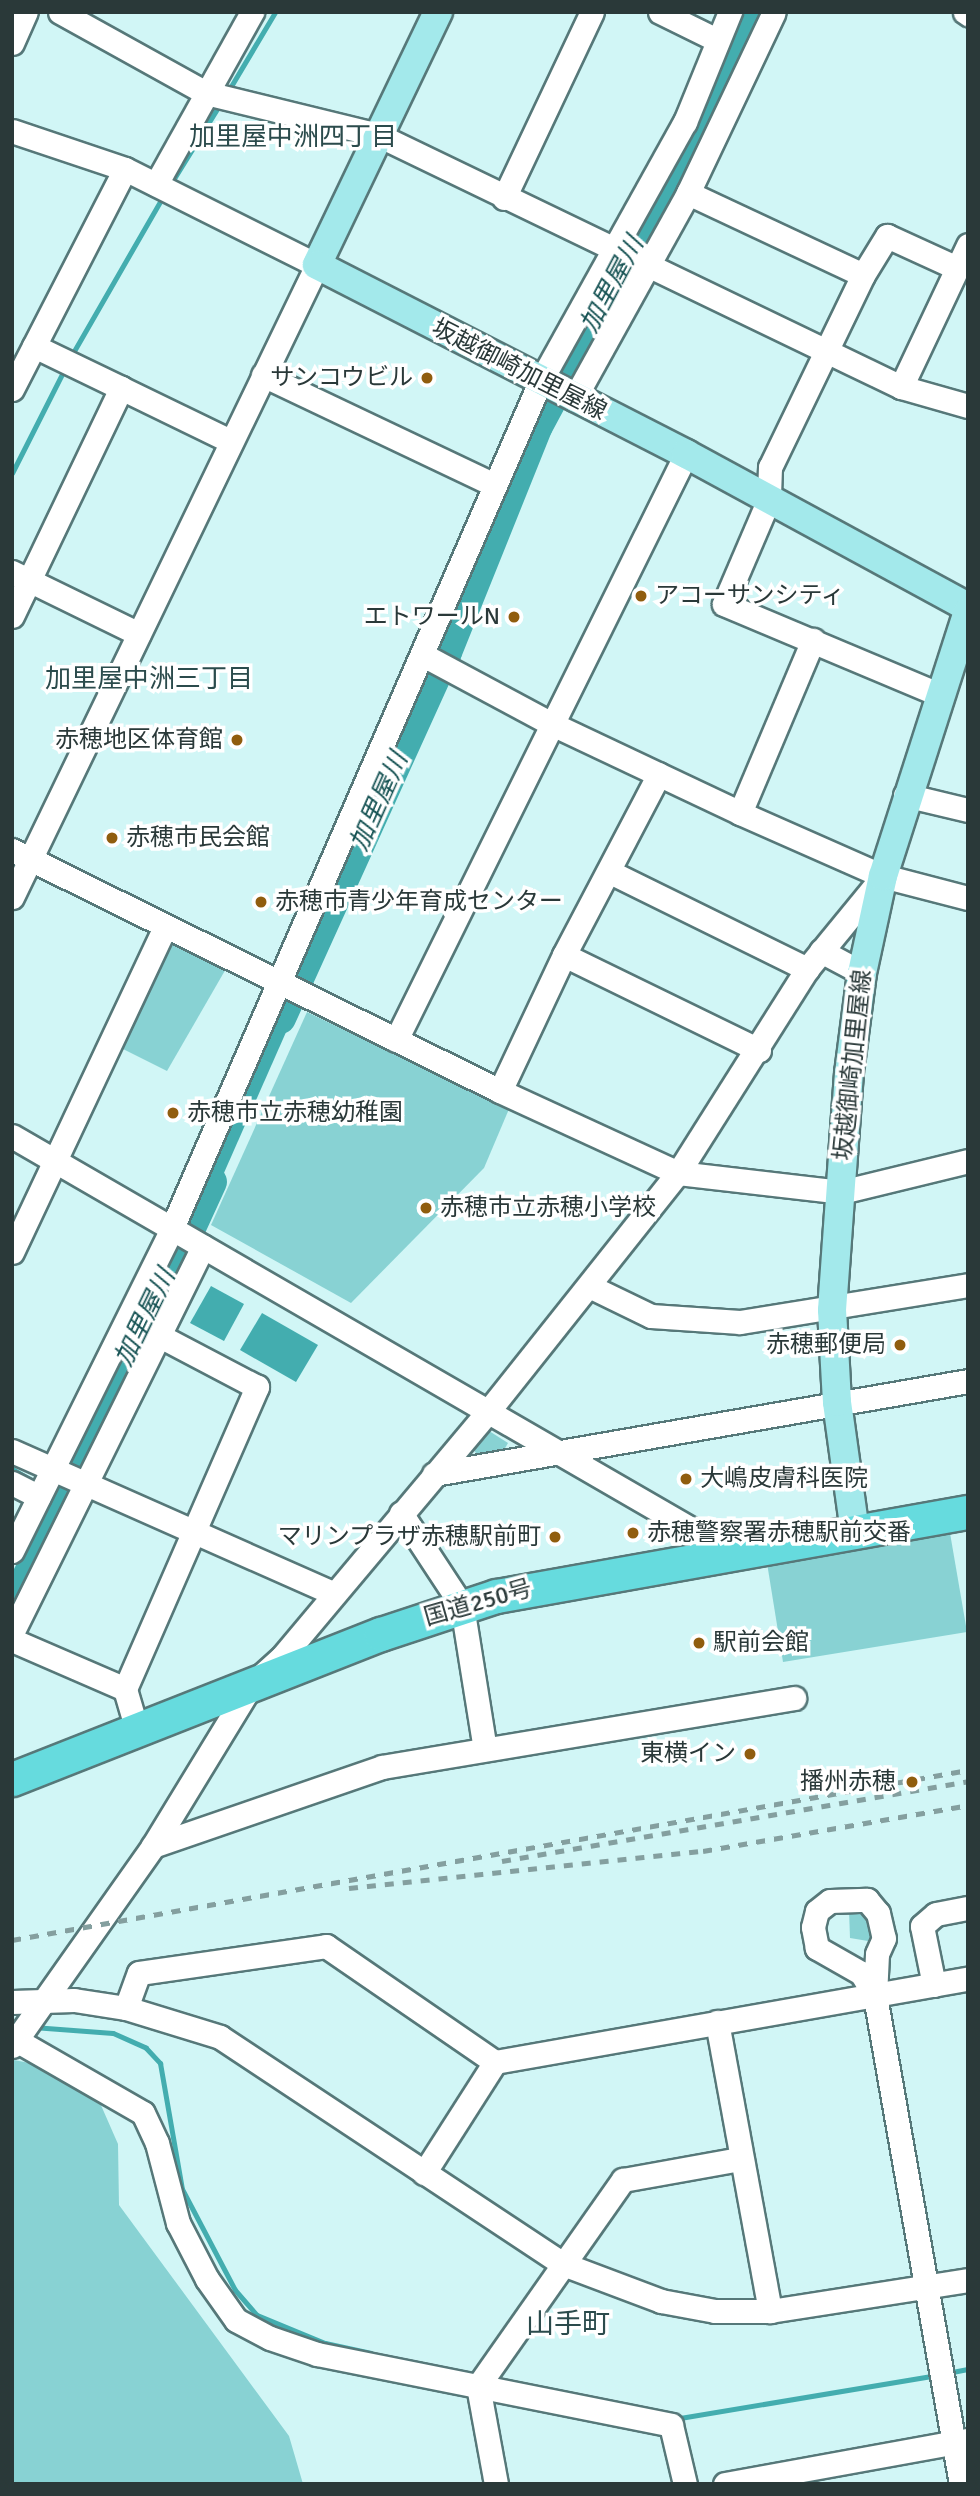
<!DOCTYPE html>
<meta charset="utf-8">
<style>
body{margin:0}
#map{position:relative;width:980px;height:2496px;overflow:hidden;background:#d1f6f6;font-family:Signika,"Noto Sans JP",sans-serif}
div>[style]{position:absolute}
.green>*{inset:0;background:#88d2d3}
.water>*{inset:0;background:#43adaf}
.stream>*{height:5px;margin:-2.5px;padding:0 2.5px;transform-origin:2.5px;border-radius:2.5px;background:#43adaf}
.river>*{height:32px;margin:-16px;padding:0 16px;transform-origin:16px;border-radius:16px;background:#43adaf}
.roads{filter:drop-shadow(2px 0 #567879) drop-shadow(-2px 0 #567879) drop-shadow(0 2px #567879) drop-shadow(0 -2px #567879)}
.minor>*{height:23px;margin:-11.5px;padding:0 11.5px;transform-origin:11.5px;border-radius:11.5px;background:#fff}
.major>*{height:28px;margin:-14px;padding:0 14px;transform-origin:14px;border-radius:14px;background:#a3e9eb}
.highway>*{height:33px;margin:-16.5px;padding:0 16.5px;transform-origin:16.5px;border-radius:16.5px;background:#66dbde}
.rail>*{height:5px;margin-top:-2.5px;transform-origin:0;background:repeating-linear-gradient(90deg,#849f9f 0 9px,transparent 0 18px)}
.dots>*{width:19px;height:19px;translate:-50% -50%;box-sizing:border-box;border:4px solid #fff;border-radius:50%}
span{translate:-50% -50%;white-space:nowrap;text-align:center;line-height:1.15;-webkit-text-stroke:7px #fff;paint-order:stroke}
.street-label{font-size:24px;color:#2a3939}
.poi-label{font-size:24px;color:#2a3939}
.right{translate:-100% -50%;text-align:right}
.left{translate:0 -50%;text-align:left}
.neighbourhood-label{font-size:26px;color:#2b4b4c}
.water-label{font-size:26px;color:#155253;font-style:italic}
.quarter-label{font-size:28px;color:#2b4b4c}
.frame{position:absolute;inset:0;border:14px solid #2a3939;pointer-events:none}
</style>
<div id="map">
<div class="green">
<div style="clip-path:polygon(167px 939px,227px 967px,167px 1071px,119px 1047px)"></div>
<div style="clip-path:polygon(307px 1012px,509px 1109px,484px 1168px,351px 1303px,211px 1225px)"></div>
<div style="clip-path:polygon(486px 1429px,508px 1443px,504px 1450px,477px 1454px,472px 1448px)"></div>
<div style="clip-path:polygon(950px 1533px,967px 1632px,783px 1662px,767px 1563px)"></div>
<div style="clip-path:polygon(849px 1910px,867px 1910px,872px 1934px,868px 1941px,850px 1938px)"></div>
<div style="clip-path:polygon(14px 2060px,50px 2067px,93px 2087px,118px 2144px,119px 2205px,289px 2436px,303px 2484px,12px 2484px)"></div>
</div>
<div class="water">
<div style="clip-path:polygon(287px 1000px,298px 1005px,201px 1225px,189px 1217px,281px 1001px)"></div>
<div style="clip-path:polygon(175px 1249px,192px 1259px,84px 1476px,64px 1467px)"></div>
<div style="clip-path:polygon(211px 1286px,244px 1304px,224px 1341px,190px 1323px)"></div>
<div style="clip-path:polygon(262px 1313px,318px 1345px,296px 1382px,240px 1350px)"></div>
<div style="clip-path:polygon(62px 1486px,73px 1492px,12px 1616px,12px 1573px,55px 1488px)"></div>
</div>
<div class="stream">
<div style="left:227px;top:93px;width:94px;rotate:-59.3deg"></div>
<div style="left:170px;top:185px;width:95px;rotate:-58.3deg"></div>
<div style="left:70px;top:358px;width:187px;rotate:-60.1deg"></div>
<div style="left:12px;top:473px;width:120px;rotate:-63.2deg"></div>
<div style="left:12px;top:1469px;width:28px;rotate:30deg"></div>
<div style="left:33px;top:2027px;width:80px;rotate:4.3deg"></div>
<div style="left:113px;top:2033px;width:36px;rotate:24deg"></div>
<div style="left:146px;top:2048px;width:21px;rotate:47deg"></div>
<div style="left:160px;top:2063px;width:128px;rotate:80.1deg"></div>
<div style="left:182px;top:2189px;width:114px;rotate:62.3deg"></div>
<div style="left:235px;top:2290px;width:33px;rotate:49deg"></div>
<div style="left:257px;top:2315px;width:74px;rotate:22.4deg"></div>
<div style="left:325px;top:2343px;width:47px;rotate:12.3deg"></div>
<div style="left:947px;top:2373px;width:21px;rotate:-11deg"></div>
<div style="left:674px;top:2419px;width:267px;rotate:-9.5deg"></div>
</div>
<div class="river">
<div style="left:280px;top:1018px;width:402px;rotate:-65.6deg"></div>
<div style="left:446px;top:652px;width:244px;rotate:-68.1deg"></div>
<div style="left:537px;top:426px;width:366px;rotate:-61.8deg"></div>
<div style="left:710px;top:104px;width:100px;rotate:-66.5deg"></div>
<div style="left:161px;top:1291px;width:120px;rotate:-65.4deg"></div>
</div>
<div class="roads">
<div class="minor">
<div style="left:60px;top:12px;width:167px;rotate:29deg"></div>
<div style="left:206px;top:93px;width:177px;rotate:13.7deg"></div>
<div style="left:378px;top:135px;width:581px;rotate:25.73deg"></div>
<div style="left:901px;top:387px;width:70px;rotate:15.8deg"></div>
<div style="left:660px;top:12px;width:64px;rotate:26.2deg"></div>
<div style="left:965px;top:12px;width:4px;rotate:34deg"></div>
<div style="left:12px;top:43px;width:34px;rotate:-66deg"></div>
<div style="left:12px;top:131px;width:119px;rotate:18.6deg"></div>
<div style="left:125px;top:169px;width:215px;rotate:26.6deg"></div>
<div style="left:317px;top:265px;width:702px;rotate:115.76deg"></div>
<div style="left:156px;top:184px;width:197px;rotate:-60.8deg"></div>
<div style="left:688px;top:193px;width:200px;rotate:-64.6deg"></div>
<div style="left:504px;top:198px;width:206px;rotate:-64.7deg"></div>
<div style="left:863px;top:275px;width:46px;rotate:-58.4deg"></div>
<div style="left:887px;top:236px;width:77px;rotate:24.6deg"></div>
<div style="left:34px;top:346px;width:97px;rotate:25.8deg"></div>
<div style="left:263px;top:375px;width:255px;rotate:25.4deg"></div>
<div style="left:901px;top:387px;width:157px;rotate:-64.7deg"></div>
<div style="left:12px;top:389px;width:247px;rotate:-62.8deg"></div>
<div style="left:574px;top:399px;width:235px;rotate:-61deg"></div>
<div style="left:688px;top:193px;width:193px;rotate:25.1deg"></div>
<div style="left:863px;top:275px;width:213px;rotate:115.8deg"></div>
<div style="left:770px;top:467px;width:32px;rotate:92deg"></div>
<div style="left:769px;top:499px;width:114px;rotate:113.2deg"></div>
<div style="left:724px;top:604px;width:232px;rotate:22.8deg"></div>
<div style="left:12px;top:572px;width:141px;rotate:26deg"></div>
<div style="left:12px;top:616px;width:253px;rotate:-64.4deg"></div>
<div style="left:121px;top:388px;width:121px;rotate:25.9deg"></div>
<div style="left:425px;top:656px;width:142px;rotate:28.2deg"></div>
<div style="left:550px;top:723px;width:210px;rotate:25.3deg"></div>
<div style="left:740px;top:813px;width:156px;rotate:23.8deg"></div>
<div style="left:883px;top:876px;width:88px;rotate:14.5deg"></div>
<div style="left:905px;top:795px;width:65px;rotate:13.4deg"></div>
<div style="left:740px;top:813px;width:188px;rotate:-67.1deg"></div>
<div style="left:12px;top:850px;width:544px;rotate:26.28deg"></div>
<div style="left:500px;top:1091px;width:196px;rotate:24.7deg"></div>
<div style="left:678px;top:1173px;width:164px;rotate:6.6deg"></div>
<div style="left:841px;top:1192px;width:131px;rotate:-13.7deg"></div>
<div style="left:610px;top:872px;width:220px;rotate:26.2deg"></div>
<div style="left:821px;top:951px;width:47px;rotate:28.2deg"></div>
<div style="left:564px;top:955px;width:217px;rotate:26deg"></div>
<div style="left:396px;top:1040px;width:654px;rotate:-63.67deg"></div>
<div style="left:500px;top:1091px;width:150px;rotate:-64.8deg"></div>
<div style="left:564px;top:955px;width:204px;rotate:-62.3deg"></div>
<div style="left:12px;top:1136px;width:828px;rotate:30.06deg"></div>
<div style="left:12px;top:1252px;width:359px;rotate:-64.8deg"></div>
<div style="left:589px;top:1286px;width:69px;rotate:25.8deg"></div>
<div style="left:651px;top:1316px;width:89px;rotate:3.9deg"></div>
<div style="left:740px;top:1322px;width:231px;rotate:-9.2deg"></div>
<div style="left:12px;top:1451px;width:350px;rotate:23.9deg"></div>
<div style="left:434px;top:1474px;width:542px;rotate:-9.88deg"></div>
<div style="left:12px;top:1483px;width:30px;rotate:27deg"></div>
<div style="left:401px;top:1513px;width:111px;rotate:56.7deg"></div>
<div style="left:462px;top:1606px;width:145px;rotate:80.9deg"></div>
<div style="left:12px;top:1551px;width:360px;rotate:-63.6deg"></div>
<div style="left:172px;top:1228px;width:923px;rotate:-66.49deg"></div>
<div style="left:540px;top:382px;width:298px;rotate:-60.9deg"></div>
<div style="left:685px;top:122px;width:119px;rotate:-67.8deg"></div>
<div style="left:12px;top:1633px;width:431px;rotate:-63.7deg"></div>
<div style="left:12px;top:1640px;width:123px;rotate:23.4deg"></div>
<div style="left:137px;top:1730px;width:43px;rotate:-106.3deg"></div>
<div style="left:125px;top:1689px;width:330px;rotate:-66.4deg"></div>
<div style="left:257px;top:1387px;width:110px;rotate:-152.3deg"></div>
<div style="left:153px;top:1846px;width:242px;rotate:-19deg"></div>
<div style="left:382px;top:1767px;width:418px;rotate:-9.5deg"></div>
<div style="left:934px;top:1985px;width:60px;rotate:-101.5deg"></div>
<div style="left:922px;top:1926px;width:18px;rotate:-41deg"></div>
<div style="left:936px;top:1914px;width:33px;rotate:-11deg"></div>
<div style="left:875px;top:1996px;width:27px;rotate:-121deg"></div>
<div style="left:861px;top:1973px;width:51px;rotate:-150.4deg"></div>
<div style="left:817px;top:1948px;width:21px;rotate:-101deg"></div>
<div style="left:813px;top:1927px;width:16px;rotate:-76deg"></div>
<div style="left:817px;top:1911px;width:16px;rotate:-38deg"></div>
<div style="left:830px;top:1901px;width:37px;rotate:-2deg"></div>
<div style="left:867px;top:1900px;width:17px;rotate:50deg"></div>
<div style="left:878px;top:1913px;width:26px;rotate:77deg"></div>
<div style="left:884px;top:1938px;width:17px;rotate:114deg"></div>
<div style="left:877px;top:1954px;width:42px;rotate:92.7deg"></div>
<div style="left:875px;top:1996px;width:496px;rotate:80deg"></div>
<div style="left:12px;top:2002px;width:62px;rotate:-1.8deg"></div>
<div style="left:74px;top:2000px;width:53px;rotate:8.7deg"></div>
<div style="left:126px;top:2008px;width:98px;rotate:17.1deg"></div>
<div style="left:220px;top:2037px;width:411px;rotate:33.5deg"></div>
<div style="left:563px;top:2264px;width:105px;rotate:20.7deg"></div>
<div style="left:661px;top:2301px;width:55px;rotate:10.5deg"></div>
<div style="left:715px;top:2311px;width:55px"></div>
<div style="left:770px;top:2311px;width:200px;rotate:-8.9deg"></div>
<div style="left:126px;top:2008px;width:37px;rotate:-70deg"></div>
<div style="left:139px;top:1973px;width:189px;rotate:-8.2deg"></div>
<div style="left:326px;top:1946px;width:205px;rotate:34.5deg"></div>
<div style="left:495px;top:2062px;width:480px;rotate:-10deg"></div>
<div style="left:717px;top:2022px;width:294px;rotate:79.6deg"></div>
<div style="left:16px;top:2040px;width:146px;rotate:29.9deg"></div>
<div style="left:143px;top:2113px;width:33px;rotate:65deg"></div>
<div style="left:157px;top:2143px;width:83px;rotate:75.3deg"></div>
<div style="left:178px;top:2223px;width:63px;rotate:62.6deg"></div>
<div style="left:207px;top:2279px;width:50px;rotate:54.7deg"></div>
<div style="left:236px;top:2320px;width:38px;rotate:28deg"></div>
<div style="left:270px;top:2338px;width:50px;rotate:18.8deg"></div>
<div style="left:317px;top:2354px;width:361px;rotate:11.3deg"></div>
<div style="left:671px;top:2425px;width:61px;rotate:76.7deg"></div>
<div style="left:12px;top:2046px;width:245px;rotate:-54.8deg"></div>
<div style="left:153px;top:1846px;width:190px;rotate:-58.6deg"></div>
<div style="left:252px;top:1684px;width:40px;rotate:-42deg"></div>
<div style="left:282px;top:1657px;width:324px;rotate:-50deg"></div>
<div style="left:490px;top:1409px;width:302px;rotate:-51.5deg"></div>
<div style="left:678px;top:1173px;width:241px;rotate:-57.7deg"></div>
<div style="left:807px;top:969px;width:120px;rotate:-50.7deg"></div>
<div style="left:424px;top:2173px;width:132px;rotate:-57.4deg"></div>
<div style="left:496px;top:2484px;width:100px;rotate:-100.4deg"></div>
<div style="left:478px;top:2386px;width:252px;rotate:-54.9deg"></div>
<div style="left:623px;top:2180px;width:119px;rotate:-10.2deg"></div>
<div style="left:725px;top:2484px;width:247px;rotate:-10.3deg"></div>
</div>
<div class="major">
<div style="left:438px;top:12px;width:280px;rotate:115.6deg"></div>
<div style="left:317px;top:265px;width:415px;rotate:27.1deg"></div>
<div style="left:686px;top:454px;width:321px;rotate:28.5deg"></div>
<div style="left:855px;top:1532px;width:131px;rotate:-97.9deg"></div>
<div style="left:837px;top:1402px;width:92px;rotate:-93.1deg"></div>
<div style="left:832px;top:1310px;width:238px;rotate:-85.9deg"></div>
<div style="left:849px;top:1073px;width:101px;rotate:-82.6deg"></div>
<div style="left:862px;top:973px;width:99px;rotate:-77.8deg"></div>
<div style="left:883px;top:876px;width:277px;rotate:-72.2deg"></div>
</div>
<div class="highway">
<div style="left:12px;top:1779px;width:396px;rotate:-21.5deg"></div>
<div style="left:381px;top:1634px;width:121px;rotate:-18.3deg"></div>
<div style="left:496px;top:1596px;width:479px;rotate:-10.1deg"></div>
</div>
</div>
<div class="rail">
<div style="left:502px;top:1861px;width:473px;rotate:-9.7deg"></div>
<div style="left:349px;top:1888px;width:356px;rotate:-6deg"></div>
<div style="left:703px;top:1851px;width:269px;rotate:-9.8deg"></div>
<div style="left:12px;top:1940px;width:971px;rotate:-10.08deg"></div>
</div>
<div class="dots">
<div style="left:427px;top:378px;background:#905d0e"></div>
<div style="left:641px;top:596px;background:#905d0e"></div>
<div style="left:514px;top:617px;background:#905d0e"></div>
<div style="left:237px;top:740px;background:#905d0e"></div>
<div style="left:112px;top:838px;background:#905d0e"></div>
<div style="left:261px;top:902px;background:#905d0e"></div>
<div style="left:173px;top:1113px;background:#905d0e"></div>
<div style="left:426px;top:1208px;background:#905d0e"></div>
<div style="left:900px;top:1345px;background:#905d0e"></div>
<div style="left:686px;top:1479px;background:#905d0e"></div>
<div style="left:633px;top:1533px;background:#905d0e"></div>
<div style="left:555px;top:1537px;background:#905d0e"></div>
<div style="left:699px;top:1643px;background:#905d0e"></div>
<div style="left:750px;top:1754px;background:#905d0e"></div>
<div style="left:912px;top:1782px;background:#905d0e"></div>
</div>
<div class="street-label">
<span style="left:519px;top:370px;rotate:27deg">坂越御崎加里屋線</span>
<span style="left:853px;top:1065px;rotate:-84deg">坂越御崎加里屋線</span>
<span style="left:478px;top:1603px;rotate:-16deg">国道250号</span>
</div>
<div class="poi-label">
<span class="right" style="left:413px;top:378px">サンコウビル</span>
<span class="left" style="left:655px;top:596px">アコーサンシティ</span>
<span class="right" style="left:500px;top:617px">エトワールN</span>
<span class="right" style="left:223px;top:740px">赤穂地区体育館</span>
<span class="left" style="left:126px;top:838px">赤穂市民会館</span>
<span class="left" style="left:275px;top:902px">赤穂市青少年育成センター</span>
<span class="left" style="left:187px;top:1113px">赤穂市立赤穂幼稚園</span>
<span class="left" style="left:440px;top:1208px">赤穂市立赤穂小学校</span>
<span class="right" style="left:886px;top:1345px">赤穂郵便局</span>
<span class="left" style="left:700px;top:1479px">大嶋皮膚科医院</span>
<span class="left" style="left:647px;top:1533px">赤穂警察署赤穂駅前交番</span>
<span class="right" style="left:541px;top:1537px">マリンプラザ赤穂駅前町</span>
<span class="left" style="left:713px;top:1643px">駅前会館</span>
<span class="right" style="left:736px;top:1754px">東横イン</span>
<span class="right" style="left:896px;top:1782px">播州赤穂</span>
</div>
<div class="neighbourhood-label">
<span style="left:293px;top:138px">加里屋中洲四丁目</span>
<span style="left:149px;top:680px">加里屋中洲三丁目</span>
</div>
<div class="water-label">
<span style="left:613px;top:285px;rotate:-62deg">加里屋川</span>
<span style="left:380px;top:802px;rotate:-66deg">加里屋川</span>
<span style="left:146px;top:1318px;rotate:-64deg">加里屋川</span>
</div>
<div class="quarter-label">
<span style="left:568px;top:2324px">山手町</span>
</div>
<div class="frame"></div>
</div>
